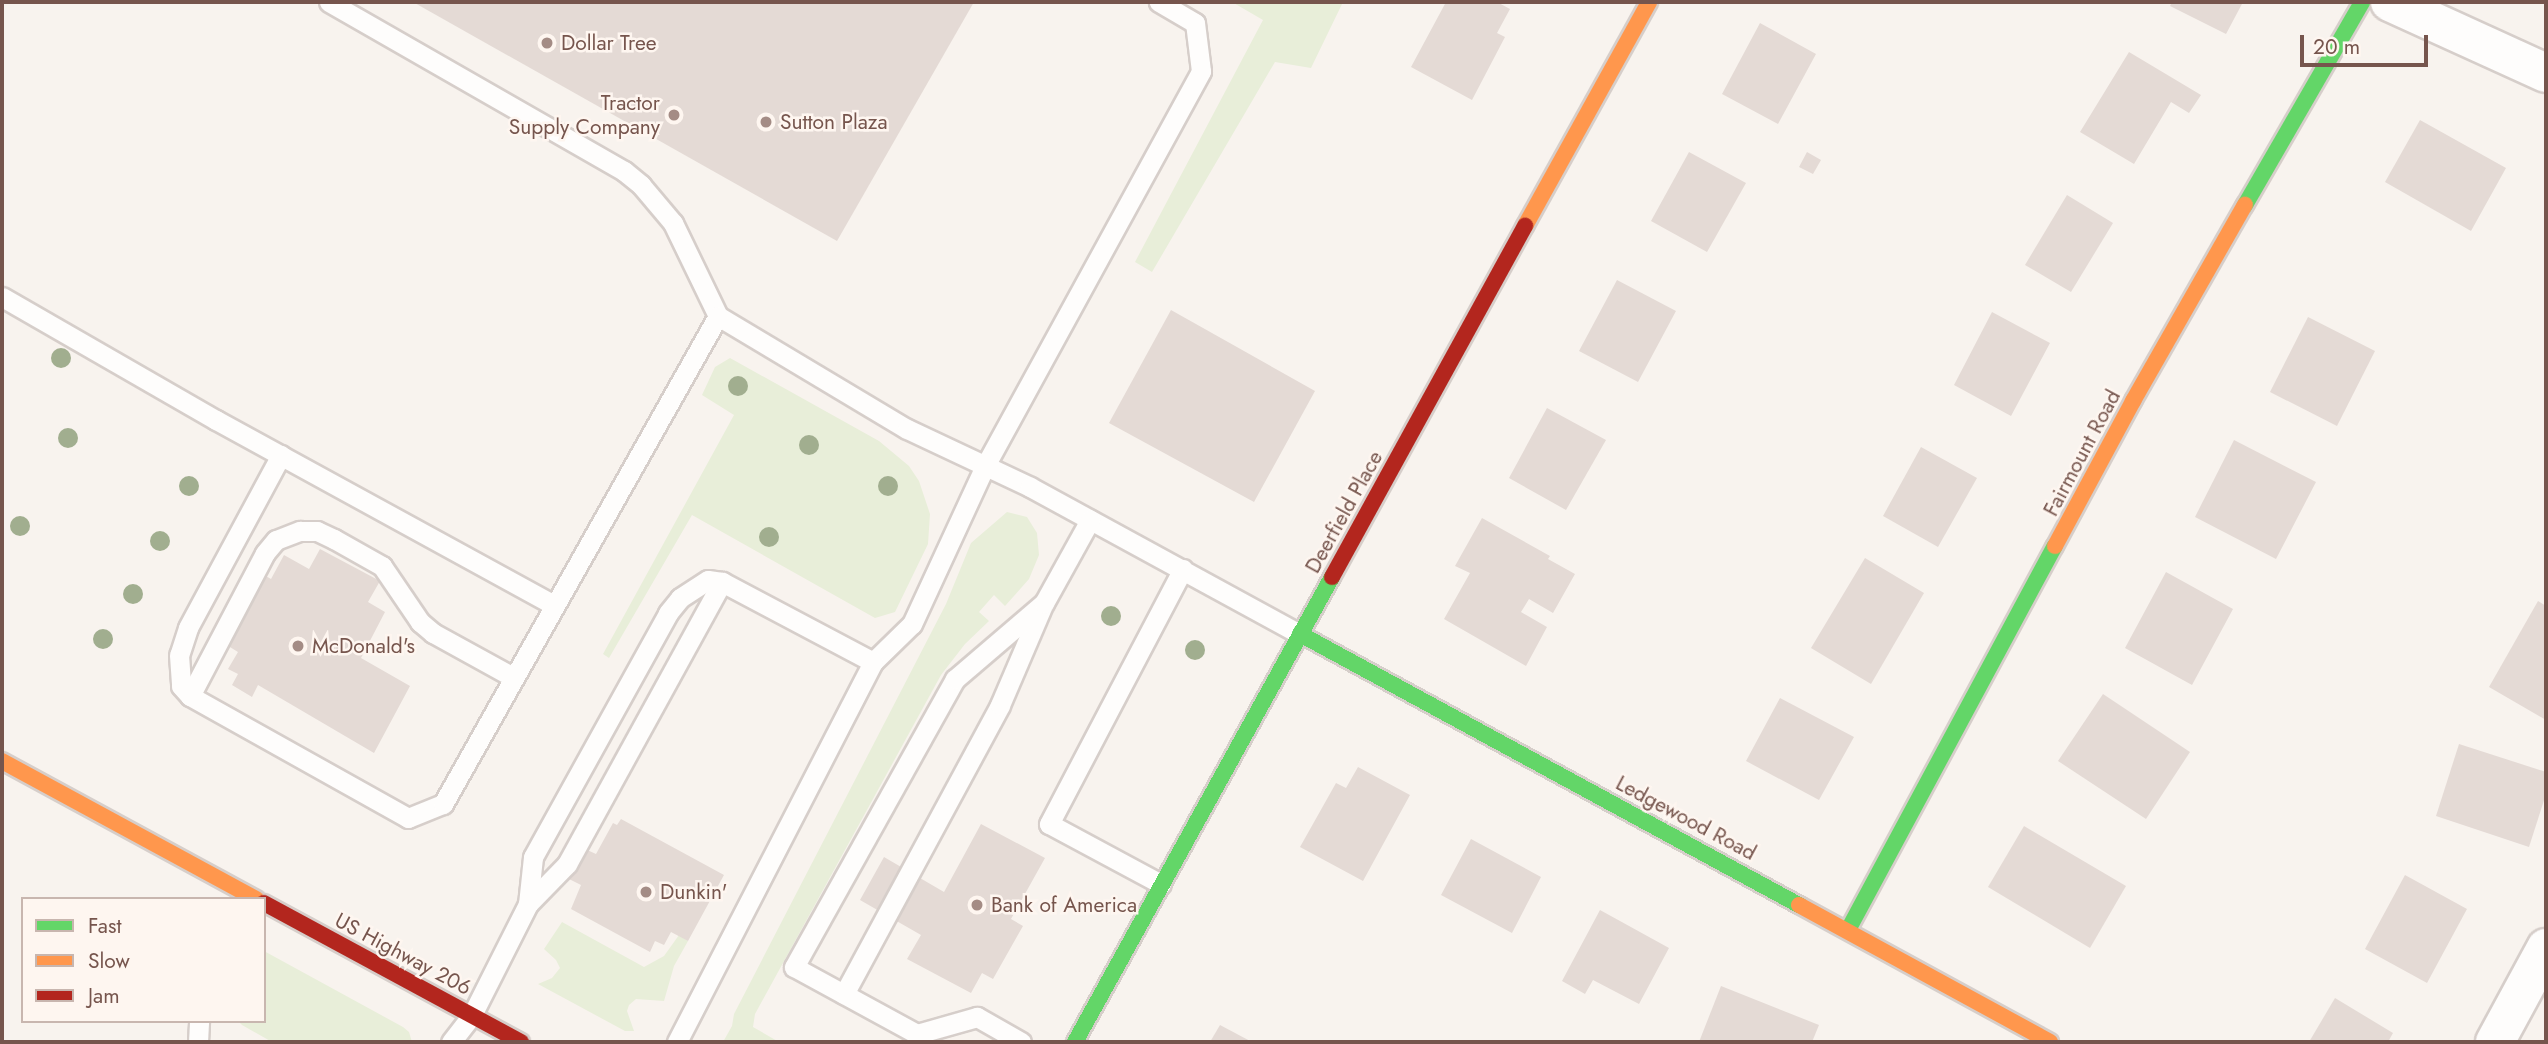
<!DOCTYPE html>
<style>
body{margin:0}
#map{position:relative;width:2548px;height:1044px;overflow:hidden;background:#f8f3ee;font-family:Jost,sans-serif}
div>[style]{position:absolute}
.green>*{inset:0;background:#e8eed9}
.building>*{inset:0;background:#e4dad5}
.roads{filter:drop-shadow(2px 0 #d6ceca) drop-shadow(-2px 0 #d6ceca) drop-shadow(0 2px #d6ceca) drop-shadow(0 -2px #d6ceca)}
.lane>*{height:19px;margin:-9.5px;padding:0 9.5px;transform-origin:9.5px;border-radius:9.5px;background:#fefdfc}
.street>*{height:38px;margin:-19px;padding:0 19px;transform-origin:19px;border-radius:19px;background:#fefdfc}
.fast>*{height:16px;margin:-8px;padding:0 8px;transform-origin:8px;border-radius:8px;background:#63d668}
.slow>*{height:16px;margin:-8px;padding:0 8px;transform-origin:8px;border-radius:8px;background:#ff974d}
.jam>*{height:16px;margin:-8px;padding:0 8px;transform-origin:8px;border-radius:8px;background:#b3261e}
.trees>*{width:20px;height:20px;margin:-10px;border-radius:50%;background:#a1ae8f}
.dots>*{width:19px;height:19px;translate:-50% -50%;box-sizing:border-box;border:4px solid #fef6f0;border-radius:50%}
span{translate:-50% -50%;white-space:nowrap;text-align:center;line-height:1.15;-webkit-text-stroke:5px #fef6f0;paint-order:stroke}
.poi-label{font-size:21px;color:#76554d}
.left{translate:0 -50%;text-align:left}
.right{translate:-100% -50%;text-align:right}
.street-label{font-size:21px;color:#76554d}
.frame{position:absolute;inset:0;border:4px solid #76554d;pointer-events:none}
.legend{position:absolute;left:21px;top:897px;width:245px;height:126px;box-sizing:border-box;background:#fef6f0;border:2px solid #c8b6af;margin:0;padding:9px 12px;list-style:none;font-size:21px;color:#76554d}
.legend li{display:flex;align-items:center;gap:14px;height:35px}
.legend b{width:35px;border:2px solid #c8b6af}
.scale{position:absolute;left:2300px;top:35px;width:128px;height:32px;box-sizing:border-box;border:4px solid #76554d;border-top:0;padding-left:9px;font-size:21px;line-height:24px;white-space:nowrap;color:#76554d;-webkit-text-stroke:5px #fef6f0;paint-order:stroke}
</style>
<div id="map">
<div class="green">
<div style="clip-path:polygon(1232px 2px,1343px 2px,1311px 68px,1275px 62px,1152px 272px,1135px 262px,1263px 20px)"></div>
<div style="clip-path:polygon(730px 358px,879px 441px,909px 466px,919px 481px,930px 514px,928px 544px,895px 612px,875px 618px,692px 515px,609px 658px,603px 654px,734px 415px,702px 395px,715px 367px)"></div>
<div style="clip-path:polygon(1007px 512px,1027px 517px,1037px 533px,1039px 555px,1029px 579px,1005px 606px,994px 595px,979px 612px,989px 621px,965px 644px,941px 675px,755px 1014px,753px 1027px,779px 1042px,723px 1042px,732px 1026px,734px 1014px,946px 604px,971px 543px)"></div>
<div style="clip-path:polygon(562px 922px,644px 967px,664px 956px,679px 935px,688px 941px,674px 966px,664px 1001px,636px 999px,629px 1005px,627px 1011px,634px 1031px,625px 1031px,538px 984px,552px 978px,560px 968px,556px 960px,544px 949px)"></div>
<div style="clip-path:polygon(264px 951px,403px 1027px,409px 1032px,412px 1042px,272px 1042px,242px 1025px,238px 1021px,264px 1021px)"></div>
</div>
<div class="building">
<div style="clip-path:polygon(413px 2px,974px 2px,837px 241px)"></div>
<div style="clip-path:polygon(1446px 2px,1497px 2px,1510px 9px,1497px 33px,1505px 37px,1472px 100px,1411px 67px)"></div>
<div style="clip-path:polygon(2172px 2px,2243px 2px,2226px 34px,2170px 6px)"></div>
<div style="clip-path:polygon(1760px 23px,1816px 54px,1778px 124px,1722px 94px)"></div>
<div style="clip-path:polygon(2129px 52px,2201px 95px,2189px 113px,2171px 102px,2134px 164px,2080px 132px)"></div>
<div style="clip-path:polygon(2420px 120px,2506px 168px,2471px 231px,2385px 182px)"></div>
<div style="clip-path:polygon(1689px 152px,1746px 183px,1707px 252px,1651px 221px)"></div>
<div style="clip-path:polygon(1807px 152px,1821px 160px,1813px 174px,1799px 167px)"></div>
<div style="clip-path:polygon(2067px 195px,2113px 223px,2071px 292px,2025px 265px)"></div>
<div style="clip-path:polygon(1617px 280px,1676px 311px,1638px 382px,1579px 351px)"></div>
<div style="clip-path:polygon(1171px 310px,1315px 391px,1254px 502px,1109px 423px)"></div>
<div style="clip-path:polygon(1992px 312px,2050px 343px,2011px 416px,1954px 385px)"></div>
<div style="clip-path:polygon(2308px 317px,2375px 351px,2337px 426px,2270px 392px)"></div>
<div style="clip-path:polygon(1547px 408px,1606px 440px,1566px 510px,1509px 478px)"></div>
<div style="clip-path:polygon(2234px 440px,2316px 482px,2276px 559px,2195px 517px)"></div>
<div style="clip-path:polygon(1921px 447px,1977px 478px,1938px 547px,1883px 516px)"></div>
<div style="clip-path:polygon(1482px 518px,1550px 556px,1548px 559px,1575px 574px,1553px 613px,1529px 599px,1521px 612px,1547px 627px,1526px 666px,1444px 619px,1470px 573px,1455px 566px)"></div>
<div style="clip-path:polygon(320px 549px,380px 581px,368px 602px,385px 612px,361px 658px,410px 686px,374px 753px,258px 685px,252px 697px,232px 685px,238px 674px,228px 669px,238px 652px,220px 641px,259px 572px,271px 579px,284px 555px,309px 569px)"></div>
<div style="clip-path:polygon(1865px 558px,1924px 593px,1871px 684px,1811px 648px)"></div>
<div style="clip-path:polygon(2166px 572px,2233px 609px,2192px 685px,2125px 648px)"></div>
<div style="clip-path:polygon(2538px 601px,2546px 606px,2546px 720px,2489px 687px)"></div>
<div style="clip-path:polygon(2103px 694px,2190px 752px,2146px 819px,2058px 761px)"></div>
<div style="clip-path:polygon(1780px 698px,1854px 737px,1819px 800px,1746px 761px)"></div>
<div style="clip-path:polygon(2459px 744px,2546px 772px,2546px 794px,2529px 847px,2436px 816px)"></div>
<div style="clip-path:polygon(1358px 767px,1410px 795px,1363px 881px,1300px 847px,1336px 783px,1346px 788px)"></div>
<div style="clip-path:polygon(621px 819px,724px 875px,688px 941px,671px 932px,664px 945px,655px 941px,650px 952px,571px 909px,581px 885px,569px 879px,585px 849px,596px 854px,613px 823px,617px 825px)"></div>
<div style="clip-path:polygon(981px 824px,1045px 858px,1011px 919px,1023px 926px,993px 979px,982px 973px,971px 993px,907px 959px,921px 935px,860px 900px,884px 857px,944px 892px)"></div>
<div style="clip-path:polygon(2024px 826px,2126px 886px,2090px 948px,1988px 887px)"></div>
<div style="clip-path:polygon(1471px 839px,1541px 877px,1512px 933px,1441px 895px)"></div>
<div style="clip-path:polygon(2405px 875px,2467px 909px,2427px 983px,2365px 949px)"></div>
<div style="clip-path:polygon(1600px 910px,1669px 948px,1639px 1004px,1593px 980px,1585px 994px,1562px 981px)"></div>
<div style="clip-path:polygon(1721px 986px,1819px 1025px,1812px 1042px,1699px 1042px)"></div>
<div style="clip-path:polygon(2335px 998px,2393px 1033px,2388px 1042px,2309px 1042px)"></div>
<div style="clip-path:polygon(1220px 1025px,1252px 1042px,1210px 1042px)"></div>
</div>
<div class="roads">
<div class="lane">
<div style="left:329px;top:2px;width:340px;rotate:29.8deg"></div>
<div style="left:624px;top:171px;width:22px;rotate:39deg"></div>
<div style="left:641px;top:185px;width:50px;rotate:49.9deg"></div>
<div style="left:673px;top:223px;width:103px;rotate:64.2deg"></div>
<div style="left:718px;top:316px;width:220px;rotate:30.9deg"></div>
<div style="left:907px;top:429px;width:136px;rotate:25.2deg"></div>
<div style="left:1030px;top:487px;width:307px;rotate:28.6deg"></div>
<div style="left:2px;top:297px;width:247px;rotate:29.9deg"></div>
<div style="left:216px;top:420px;width:385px;rotate:28.7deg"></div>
<div style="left:281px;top:455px;width:196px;rotate:118.3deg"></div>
<div style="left:188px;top:628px;width:28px;rotate:108deg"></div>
<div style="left:179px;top:655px;width:31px;rotate:86deg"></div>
<div style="left:181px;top:686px;width:13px;rotate:48deg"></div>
<div style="left:190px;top:696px;width:250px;rotate:29.2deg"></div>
<div style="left:408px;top:818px;width:38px;rotate:-22deg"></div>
<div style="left:443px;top:804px;width:560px;rotate:-60.6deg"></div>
<div style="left:873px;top:662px;width:54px;rotate:-44.3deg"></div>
<div style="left:912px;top:624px;width:174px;rotate:-65.2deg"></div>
<div style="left:985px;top:466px;width:450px;rotate:-61.3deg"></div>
<div style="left:1201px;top:71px;width:48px;rotate:-97.1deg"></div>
<div style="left:1195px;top:23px;width:42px;rotate:-149.7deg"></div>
<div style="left:190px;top:696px;width:161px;rotate:-62.3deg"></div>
<div style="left:265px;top:553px;width:17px;rotate:-50deg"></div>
<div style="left:276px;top:540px;width:26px;rotate:-21deg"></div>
<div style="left:300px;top:531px;width:17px"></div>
<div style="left:317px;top:531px;width:19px;rotate:25deg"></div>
<div style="left:334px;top:539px;width:55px;rotate:29.4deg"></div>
<div style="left:382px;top:566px;width:68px;rotate:55.8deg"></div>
<div style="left:420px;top:622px;width:17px;rotate:40deg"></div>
<div style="left:433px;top:633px;width:91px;rotate:28.8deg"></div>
<div style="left:1161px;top:884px;width:127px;rotate:-151.8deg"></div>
<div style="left:1049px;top:824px;width:288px;rotate:-62.3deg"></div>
<div style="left:528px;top:904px;width:56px;rotate:-45.7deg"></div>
<div style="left:567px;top:864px;width:322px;rotate:-61.2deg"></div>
<div style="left:844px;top:994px;width:328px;rotate:-61.6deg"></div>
<div style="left:1000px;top:705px;width:107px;rotate:-66.8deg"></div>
<div style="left:198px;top:1042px;width:21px;rotate:-87deg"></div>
<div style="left:451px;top:1042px;width:34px;rotate:-52deg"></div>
<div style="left:472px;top:1015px;width:124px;rotate:-63.2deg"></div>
<div style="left:528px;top:904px;width:47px;rotate:-83.9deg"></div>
<div style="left:533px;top:857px;width:279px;rotate:-61deg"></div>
<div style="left:668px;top:613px;width:19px;rotate:-51deg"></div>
<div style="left:680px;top:598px;width:33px;rotate:-33deg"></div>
<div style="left:708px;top:580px;width:14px;rotate:8deg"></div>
<div style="left:722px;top:582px;width:171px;rotate:27.9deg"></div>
<div style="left:873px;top:662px;width:428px;rotate:117.3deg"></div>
<div style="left:1021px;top:1042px;width:51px;rotate:-150.4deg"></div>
<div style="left:977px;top:1017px;width:62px;rotate:164.2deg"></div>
<div style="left:917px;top:1034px;width:140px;rotate:-151.4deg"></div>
<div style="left:794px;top:967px;width:330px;rotate:-60.8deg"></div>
<div style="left:955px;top:679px;width:117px;rotate:-40.5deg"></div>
<div style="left:1044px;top:603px;width:95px;rotate:-61deg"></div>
</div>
<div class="street">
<div style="left:2390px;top:2px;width:171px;rotate:24.5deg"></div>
<div style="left:2495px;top:1042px;width:107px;rotate:-61.5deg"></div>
</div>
<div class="fast">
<div style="left:2245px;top:205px;width:234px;rotate:-60deg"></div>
<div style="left:1300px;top:634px;width:568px;rotate:28.51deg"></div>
<div style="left:1848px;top:930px;width:436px;rotate:-61.7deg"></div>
<div style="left:1075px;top:1042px;width:531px;rotate:-61.07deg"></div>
</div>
<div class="slow">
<div style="left:1525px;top:226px;width:256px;rotate:-61deg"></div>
<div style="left:2055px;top:546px;width:165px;rotate:-61.7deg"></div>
<div style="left:2133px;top:401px;width:226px;rotate:-60.3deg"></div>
<div style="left:2px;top:761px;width:289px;rotate:28.5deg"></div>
<div style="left:1799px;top:905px;width:286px;rotate:28.6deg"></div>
</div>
<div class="jam">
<div style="left:1332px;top:577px;width:401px;rotate:-61.2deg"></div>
<div style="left:264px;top:903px;width:292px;rotate:28.4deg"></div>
</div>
</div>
<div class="trees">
<div style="left:61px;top:358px"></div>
<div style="left:738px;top:386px"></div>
<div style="left:68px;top:438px"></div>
<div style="left:809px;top:445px"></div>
<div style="left:189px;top:486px"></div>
<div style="left:888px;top:486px"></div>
<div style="left:20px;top:526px"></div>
<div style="left:769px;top:537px"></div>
<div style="left:160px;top:541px"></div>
<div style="left:133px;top:594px"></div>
<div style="left:1111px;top:616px"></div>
<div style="left:103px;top:639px"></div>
<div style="left:1195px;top:650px"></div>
</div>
<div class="dots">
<div style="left:547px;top:43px;background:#a48c85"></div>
<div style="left:674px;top:115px;background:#a48c85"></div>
<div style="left:766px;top:122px;background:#a48c85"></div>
<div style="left:298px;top:646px;background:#a48c85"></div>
<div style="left:646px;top:892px;background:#a48c85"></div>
<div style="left:977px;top:905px;background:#a48c85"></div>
</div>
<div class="poi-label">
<span class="left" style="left:561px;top:43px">Dollar Tree</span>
<span class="right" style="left:660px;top:115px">Tractor<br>Supply Company</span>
<span class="left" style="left:780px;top:122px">Sutton Plaza</span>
<span class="left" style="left:312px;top:646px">McDonald's</span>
<span class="left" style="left:660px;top:892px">Dunkin'</span>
<span class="left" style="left:991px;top:905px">Bank of America</span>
</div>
<div class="street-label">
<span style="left:2082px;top:453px;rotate:-62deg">Fairmount Road</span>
<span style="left:1344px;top:512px;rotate:-61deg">Deerfield Place</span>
<span style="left:1686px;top:818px;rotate:28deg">Ledgewood Road</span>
<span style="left:403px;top:954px;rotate:28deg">US Highway 206</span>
</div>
<div class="frame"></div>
<ul class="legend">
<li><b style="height:9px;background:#63d668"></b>Fast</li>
<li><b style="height:9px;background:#ff974d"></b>Slow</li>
<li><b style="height:9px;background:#b3261e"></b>Jam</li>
</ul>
<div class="scale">20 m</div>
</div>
